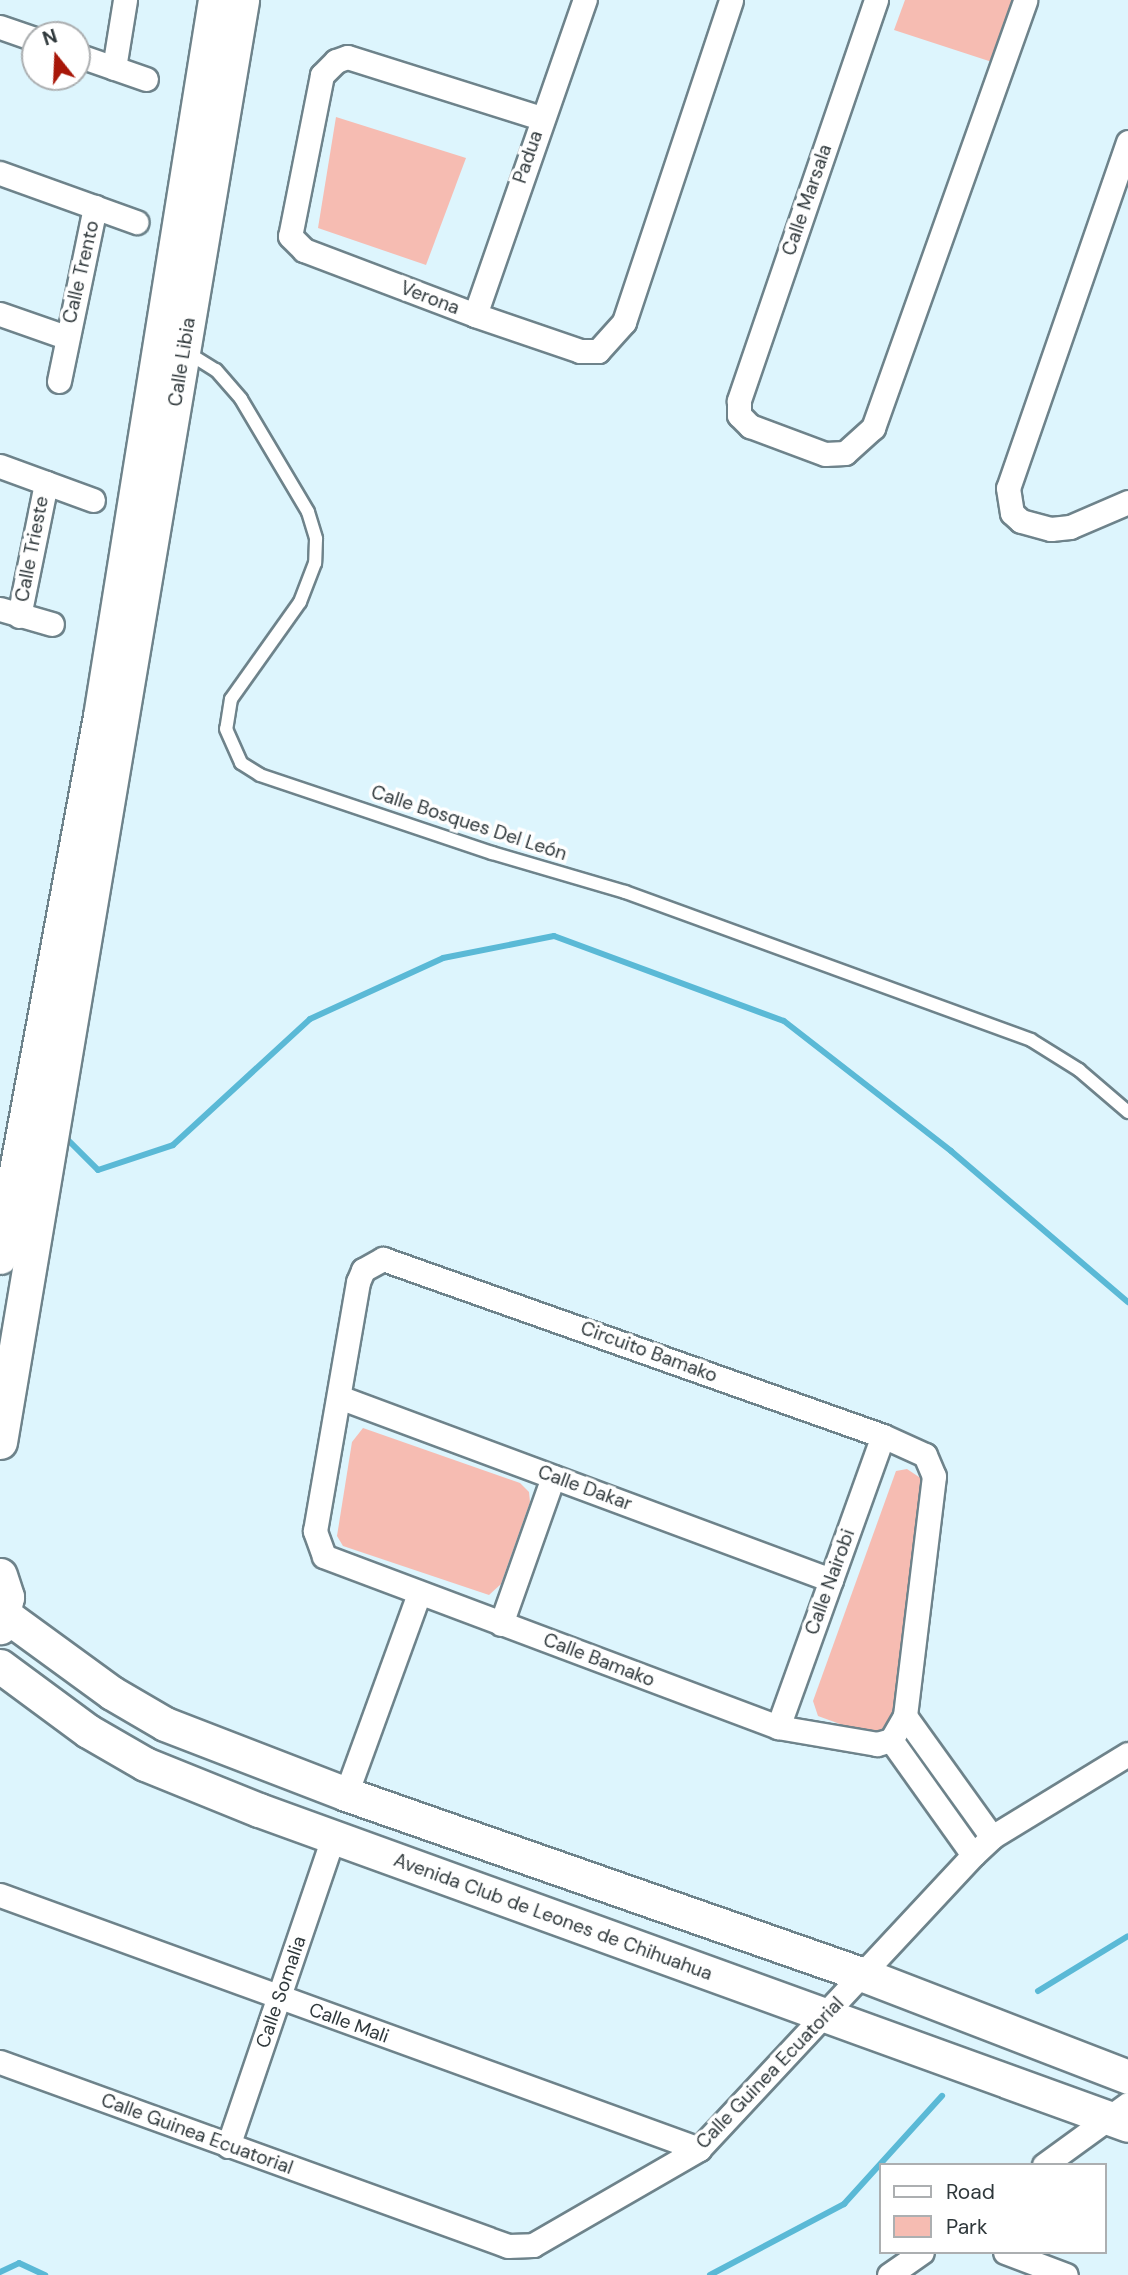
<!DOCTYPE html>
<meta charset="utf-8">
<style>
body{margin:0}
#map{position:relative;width:1128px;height:2275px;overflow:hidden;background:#ddf5fd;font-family:"DM Sans",sans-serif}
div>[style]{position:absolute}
.green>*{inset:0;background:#f6bcb2}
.stream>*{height:6px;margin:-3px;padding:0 3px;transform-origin:3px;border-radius:3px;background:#5ab9d6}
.roads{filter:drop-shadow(2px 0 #6e838b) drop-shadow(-2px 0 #6e838b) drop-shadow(0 2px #6e838b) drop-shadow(0 -2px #6e838b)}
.lane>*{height:12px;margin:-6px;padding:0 6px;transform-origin:6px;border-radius:6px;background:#fff}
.street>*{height:23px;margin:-11.5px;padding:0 11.5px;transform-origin:11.5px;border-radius:11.5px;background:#fff}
.secondary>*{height:33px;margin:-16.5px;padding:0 16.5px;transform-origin:16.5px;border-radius:16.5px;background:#fff}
span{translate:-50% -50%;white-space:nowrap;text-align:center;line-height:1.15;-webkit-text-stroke:7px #fff;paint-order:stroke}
.street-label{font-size:19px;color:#2f383b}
.legend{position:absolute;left:879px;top:2163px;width:228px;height:91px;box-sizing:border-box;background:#fff;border:2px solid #acafb1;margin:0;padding:9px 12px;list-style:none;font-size:21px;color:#2f383b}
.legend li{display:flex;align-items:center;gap:14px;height:35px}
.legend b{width:35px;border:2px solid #acafb1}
.north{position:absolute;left:21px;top:21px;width:70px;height:70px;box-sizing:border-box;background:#fff;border:2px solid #acafb1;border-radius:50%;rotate:342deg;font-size:19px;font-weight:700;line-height:28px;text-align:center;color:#2f383b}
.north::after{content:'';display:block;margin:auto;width:24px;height:32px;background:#a81709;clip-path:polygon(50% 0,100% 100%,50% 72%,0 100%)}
</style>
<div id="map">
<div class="green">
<div style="clip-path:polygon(905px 0,1014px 0,992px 62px,894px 30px)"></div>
<div style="clip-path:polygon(336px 117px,466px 158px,426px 265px,318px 228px)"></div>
<div style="clip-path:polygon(363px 1428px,520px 1483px,529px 1492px,530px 1502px,501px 1584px,489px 1595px,343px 1546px,337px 1536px,352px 1442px)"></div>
<div style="clip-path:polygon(907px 1469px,922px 1479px,892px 1727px,881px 1739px,818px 1716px,813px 1701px,896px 1471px)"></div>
</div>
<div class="stream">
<div style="left:64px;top:1136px;width:48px;rotate:45deg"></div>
<div style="left:98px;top:1170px;width:79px;rotate:-18.4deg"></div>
<div style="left:173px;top:1145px;width:186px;rotate:-42.6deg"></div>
<div style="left:310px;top:1019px;width:146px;rotate:-24.6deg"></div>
<div style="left:443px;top:958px;width:113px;rotate:-11.2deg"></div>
<div style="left:554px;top:936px;width:245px;rotate:20.3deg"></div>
<div style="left:784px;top:1021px;width:212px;rotate:37.9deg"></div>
<div style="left:951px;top:1151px;width:233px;rotate:40.5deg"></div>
<div style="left:1038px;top:1991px;width:105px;rotate:-31.4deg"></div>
<div style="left:0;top:2272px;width:21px;rotate:-25deg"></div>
<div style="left:19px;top:2263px;width:29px;rotate:25deg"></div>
<div style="left:710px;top:2275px;width:152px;rotate:-27.9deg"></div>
<div style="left:844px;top:2204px;width:146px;rotate:-47.8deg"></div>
</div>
<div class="roads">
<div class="lane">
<div style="left:185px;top:351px;width:36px;rotate:32deg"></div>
<div style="left:216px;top:370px;width:38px;rotate:49deg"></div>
<div style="left:241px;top:399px;width:131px;rotate:59.3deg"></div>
<div style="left:308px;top:512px;width:28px;rotate:73deg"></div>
<div style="left:316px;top:539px;width:24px;rotate:92deg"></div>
<div style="left:315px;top:563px;width:42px;rotate:111deg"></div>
<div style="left:300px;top:602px;width:119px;rotate:125.4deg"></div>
<div style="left:231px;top:699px;width:30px;rotate:99deg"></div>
<div style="left:226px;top:729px;width:37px;rotate:66deg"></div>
<div style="left:241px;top:763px;width:22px;rotate:32deg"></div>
<div style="left:260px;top:775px;width:245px;rotate:18.6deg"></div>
<div style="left:492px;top:853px;width:139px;rotate:16.3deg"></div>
<div style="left:625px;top:892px;width:432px;rotate:20deg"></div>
<div style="left:1031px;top:1040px;width:57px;rotate:32deg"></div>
<div style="left:1079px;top:1070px;width:65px;rotate:40.6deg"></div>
</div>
<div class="street">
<div style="left:876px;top:0;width:424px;rotate:108.9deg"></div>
<div style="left:739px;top:401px;width:14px;rotate:90deg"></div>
<div style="left:739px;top:415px;width:16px;rotate:45deg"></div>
<div style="left:750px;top:426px;width:80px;rotate:20.5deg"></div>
<div style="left:825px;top:454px;width:20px;rotate:-3deg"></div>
<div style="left:845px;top:453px;width:38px;rotate:-42deg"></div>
<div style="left:873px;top:428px;width:454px;rotate:-70.4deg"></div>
<div style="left:0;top:27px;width:37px;rotate:19deg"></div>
<div style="left:77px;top:55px;width:73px;rotate:19.2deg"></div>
<div style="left:114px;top:68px;width:69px;rotate:-80.8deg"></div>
<div style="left:541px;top:118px;width:203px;rotate:-162.5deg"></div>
<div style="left:347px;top:57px;width:12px;rotate:160deg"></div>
<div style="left:336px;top:61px;width:20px;rotate:135deg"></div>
<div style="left:322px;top:75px;width:164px;rotate:101.2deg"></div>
<div style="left:290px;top:236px;width:20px;rotate:45deg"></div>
<div style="left:304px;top:250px;width:183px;rotate:20.8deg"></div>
<div style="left:475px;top:315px;width:111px;rotate:18.9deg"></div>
<div style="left:580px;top:351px;width:18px"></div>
<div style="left:598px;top:351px;width:39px;rotate:-48deg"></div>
<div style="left:624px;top:322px;width:339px;rotate:-71.6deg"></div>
<div style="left:1128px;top:142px;width:366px;rotate:109.1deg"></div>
<div style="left:1008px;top:488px;width:25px;rotate:81deg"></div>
<div style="left:1012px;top:513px;width:12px;rotate:42deg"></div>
<div style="left:1021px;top:521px;width:31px;rotate:15deg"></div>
<div style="left:1051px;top:529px;width:19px;rotate:-6deg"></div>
<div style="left:1070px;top:527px;width:63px;rotate:-23.3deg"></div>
<div style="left:0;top:173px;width:145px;rotate:19.8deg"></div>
<div style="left:0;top:314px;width:70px;rotate:19.2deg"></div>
<div style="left:475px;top:315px;width:334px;rotate:-70.8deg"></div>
<div style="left:59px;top:381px;width:178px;rotate:-78.3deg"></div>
<div style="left:0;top:466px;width:99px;rotate:20.1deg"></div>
<div style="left:0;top:609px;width:54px;rotate:16.1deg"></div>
<div style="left:19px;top:616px;width:136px;rotate:-78.5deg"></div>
<div style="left:383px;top:1259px;width:530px;rotate:19.49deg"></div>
<div style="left:883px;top:1436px;width:46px;rotate:24.3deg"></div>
<div style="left:925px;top:1455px;width:23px;rotate:67deg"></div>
<div style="left:934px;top:1476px;width:242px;rotate:96.9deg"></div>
<div style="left:905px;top:1716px;width:28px;rotate:120deg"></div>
<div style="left:891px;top:1740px;width:15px;rotate:164deg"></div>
<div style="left:877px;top:1744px;width:100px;rotate:-170.3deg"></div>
<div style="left:778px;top:1727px;width:485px;rotate:-159.4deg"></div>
<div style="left:324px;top:1556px;width:27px;rotate:-110deg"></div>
<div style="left:315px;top:1531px;width:253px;rotate:-80.2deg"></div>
<div style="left:358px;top:1282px;width:13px;rotate:-67deg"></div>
<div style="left:363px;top:1270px;width:23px;rotate:-29deg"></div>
<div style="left:339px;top:1397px;width:525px;rotate:20.4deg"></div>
<div style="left:501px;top:1624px;width:156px;rotate:-70.5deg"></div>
<div style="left:905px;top:1716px;width:149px;rotate:54.3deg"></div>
<div style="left:778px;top:1727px;width:309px;rotate:-70.2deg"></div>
<div style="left:891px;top:1740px;width:141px;rotate:54.5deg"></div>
<div style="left:346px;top:1794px;width:214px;rotate:-70deg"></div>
<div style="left:0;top:1895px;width:744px;rotate:19.97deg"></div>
<div style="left:0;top:2062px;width:540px;rotate:19.91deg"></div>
<div style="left:508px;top:2246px;width:25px;rotate:-2deg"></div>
<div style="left:533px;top:2245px;width:192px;rotate:-30deg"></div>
<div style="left:699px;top:2149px;width:402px;rotate:-47deg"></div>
<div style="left:973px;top:1855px;width:26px;rotate:-43deg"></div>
<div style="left:992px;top:1837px;width:159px;rotate:-31.4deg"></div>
<div style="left:228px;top:2146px;width:326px;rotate:-71.2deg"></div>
<div style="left:1044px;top:2165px;width:104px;rotate:-36deg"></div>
<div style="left:1005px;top:2252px;width:65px;rotate:20.7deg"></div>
<div style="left:889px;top:2275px;width:40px;rotate:-34.9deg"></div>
</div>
<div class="secondary">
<div style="left:0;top:1257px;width:550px;rotate:-79.53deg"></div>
<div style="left:100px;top:716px;width:725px;rotate:-80.88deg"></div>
<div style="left:0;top:1442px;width:1462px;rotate:-80.47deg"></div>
<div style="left:0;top:1575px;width:23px;rotate:72deg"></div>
<div style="left:7px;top:1597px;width:31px;rotate:103deg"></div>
<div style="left:5px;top:1615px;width:132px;rotate:36.1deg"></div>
<div style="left:112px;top:1693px;width:61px;rotate:30.3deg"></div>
<div style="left:165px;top:1724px;width:194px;rotate:21.1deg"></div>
<div style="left:346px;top:1794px;width:549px;rotate:19.26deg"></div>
<div style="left:864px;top:1975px;width:283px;rotate:21.1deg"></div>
<div style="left:0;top:1666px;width:109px;rotate:36.5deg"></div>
<div style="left:88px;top:1731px;width:66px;rotate:30.1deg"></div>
<div style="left:145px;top:1764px;width:123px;rotate:22deg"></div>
<div style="left:259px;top:1810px;width:924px;rotate:19.92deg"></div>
</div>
</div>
<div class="street-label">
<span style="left:528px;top:157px;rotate:-71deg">Padua</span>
<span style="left:807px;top:200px;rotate:-71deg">Calle Marsala</span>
<span style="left:81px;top:272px;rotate:-77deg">Calle Trento</span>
<span style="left:430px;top:298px;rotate:21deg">Verona</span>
<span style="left:182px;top:362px;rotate:-81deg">Calle Libia</span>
<span style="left:32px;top:549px;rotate:-79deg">Calle Trieste</span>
<span style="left:469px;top:823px;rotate:18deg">Calle Bosques Del León</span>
<span style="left:649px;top:1352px;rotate:20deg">Circuito Bamako</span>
<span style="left:585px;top:1488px;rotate:20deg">Calle Dakar</span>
<span style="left:830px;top:1582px;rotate:-70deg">Calle Nairobi</span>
<span style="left:599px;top:1660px;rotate:21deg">Calle Bamako</span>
<span style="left:553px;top:1917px;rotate:20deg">Avenida Club de Leones de Chihuahua</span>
<span style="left:281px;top:1992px;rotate:-71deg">Calle Somalia</span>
<span style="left:349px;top:2023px;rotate:20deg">Calle Mali</span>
<span style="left:770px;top:2073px;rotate:-46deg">Calle Guinea Ecuatorial</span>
<span style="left:197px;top:2134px;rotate:20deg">Calle Guinea Ecuatorial</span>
</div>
<ul class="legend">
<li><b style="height:9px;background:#fff"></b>Road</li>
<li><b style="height:19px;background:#f6bcb2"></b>Park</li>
</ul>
<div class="north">N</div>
</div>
